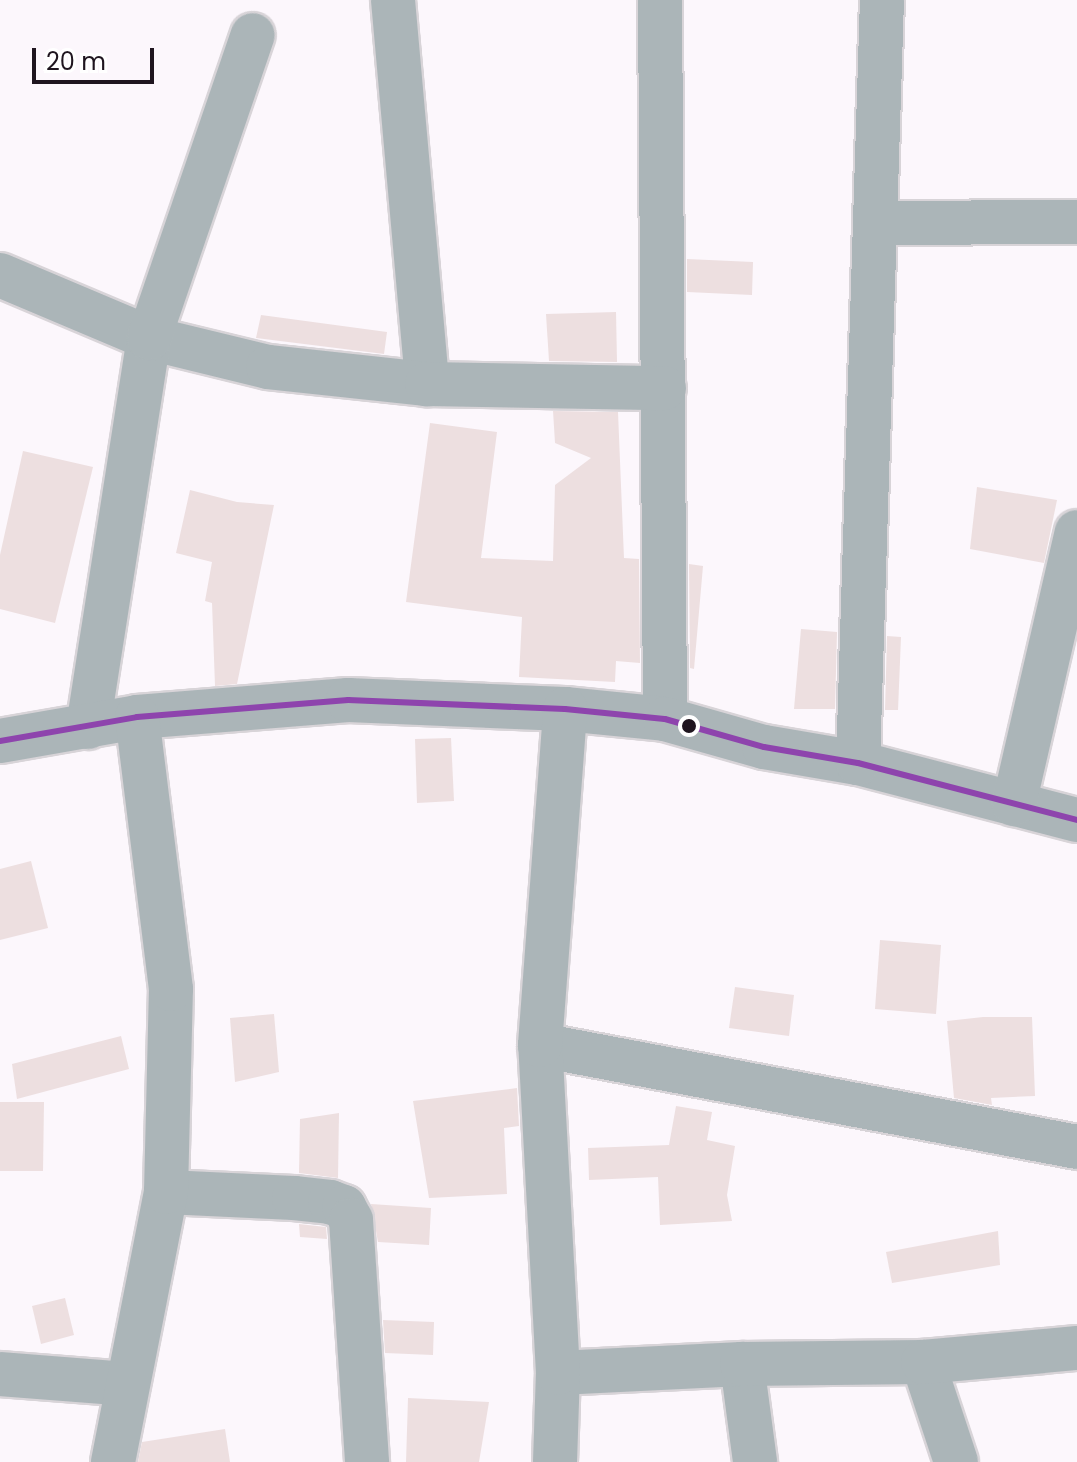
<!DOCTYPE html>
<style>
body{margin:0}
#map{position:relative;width:1077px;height:1462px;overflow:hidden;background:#fcf7fc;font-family:Poppins,sans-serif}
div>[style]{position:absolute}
.building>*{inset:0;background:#eddfe0}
.roads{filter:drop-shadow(2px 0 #d8d4d8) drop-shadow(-2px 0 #d8d4d8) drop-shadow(0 2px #d8d4d8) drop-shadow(0 -2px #d8d4d8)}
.minor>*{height:44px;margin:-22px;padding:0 22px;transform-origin:22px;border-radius:22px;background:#abb5b8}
.bus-1>*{height:6px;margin:-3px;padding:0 3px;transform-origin:3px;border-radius:3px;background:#8e44ad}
.dots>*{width:22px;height:22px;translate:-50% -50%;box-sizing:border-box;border:4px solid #fff;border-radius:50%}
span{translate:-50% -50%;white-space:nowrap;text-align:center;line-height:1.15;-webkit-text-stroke:8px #fff;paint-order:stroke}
.scale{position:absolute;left:32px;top:48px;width:122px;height:36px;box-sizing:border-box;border:4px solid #1f151f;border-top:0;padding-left:10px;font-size:24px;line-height:28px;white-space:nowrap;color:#1f151f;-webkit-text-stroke:6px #fff;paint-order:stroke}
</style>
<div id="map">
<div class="building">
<div style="clip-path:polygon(687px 259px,753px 262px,752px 295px,687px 292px)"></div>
<div style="clip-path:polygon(616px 312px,617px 362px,549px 361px,546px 314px)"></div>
<div style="clip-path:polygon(261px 315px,387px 332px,384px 354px,256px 338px)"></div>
<div style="clip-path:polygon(553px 411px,618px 412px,624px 558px,639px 559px,640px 663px,616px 661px,615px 682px,519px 677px,522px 617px,406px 602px,430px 423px,497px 432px,481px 558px,553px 561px,555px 485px,591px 458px,555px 443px)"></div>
<div style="clip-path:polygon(23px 451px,93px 467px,55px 623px,0 609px,0 555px)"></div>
<div style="clip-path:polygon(977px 487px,1057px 500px,1044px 563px,970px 549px)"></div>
<div style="clip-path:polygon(190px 490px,237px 502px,274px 505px,237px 684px,215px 686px,212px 603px,205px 601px,212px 562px,176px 553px)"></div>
<div style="clip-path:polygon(689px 564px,703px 566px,694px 669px,690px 668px)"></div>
<div style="clip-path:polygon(801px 629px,837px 632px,835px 709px,794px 709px)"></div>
<div style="clip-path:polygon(887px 636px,901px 637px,898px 710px,885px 710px)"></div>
<div style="clip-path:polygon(451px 738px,454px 801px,417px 803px,415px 739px)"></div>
<div style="clip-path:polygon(31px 861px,48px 928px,0 940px,0 869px)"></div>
<div style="clip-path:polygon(880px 940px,941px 945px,936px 1014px,875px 1009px)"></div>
<div style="clip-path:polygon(735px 987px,794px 995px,789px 1036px,729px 1028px)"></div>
<div style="clip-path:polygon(274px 1014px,279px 1072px,235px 1082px,230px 1018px)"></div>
<div style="clip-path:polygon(983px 1017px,1032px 1017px,1035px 1096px,991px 1098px,992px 1105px,954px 1098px,947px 1021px)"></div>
<div style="clip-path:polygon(121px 1036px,129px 1069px,17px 1099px,12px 1064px)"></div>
<div style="clip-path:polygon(517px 1088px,519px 1126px,504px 1128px,507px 1194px,429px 1198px,413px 1101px)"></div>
<div style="clip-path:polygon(0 1102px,44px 1102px,43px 1171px,0 1171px)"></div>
<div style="clip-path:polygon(676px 1106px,712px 1112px,707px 1140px,735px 1146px,727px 1195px,732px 1221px,660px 1225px,658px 1177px,589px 1180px,588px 1148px,669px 1145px)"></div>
<div style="clip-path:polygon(339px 1113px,338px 1178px,299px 1173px,300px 1119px)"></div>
<div style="clip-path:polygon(371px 1204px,431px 1208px,429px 1245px,378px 1242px)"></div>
<div style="clip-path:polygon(299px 1224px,326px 1227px,327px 1239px,300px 1237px)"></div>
<div style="clip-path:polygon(998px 1231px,1000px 1265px,892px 1283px,886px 1252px)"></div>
<div style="clip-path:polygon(65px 1298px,74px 1335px,41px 1344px,32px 1306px)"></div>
<div style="clip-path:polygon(383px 1320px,434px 1322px,433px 1355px,385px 1353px)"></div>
<div style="clip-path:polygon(408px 1398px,489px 1402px,479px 1462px,406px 1462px)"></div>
<div style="clip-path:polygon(225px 1429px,230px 1462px,138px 1462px,142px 1442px)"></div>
</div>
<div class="roads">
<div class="minor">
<div style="left:393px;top:0;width:386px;rotate:84.9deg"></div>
<div style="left:660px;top:0;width:719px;rotate:89.6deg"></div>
<div style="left:877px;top:223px;width:200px;rotate:-0.3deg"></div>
<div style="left:0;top:275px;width:162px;rotate:22.9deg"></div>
<div style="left:149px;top:338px;width:122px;rotate:13.7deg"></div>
<div style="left:268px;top:367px;width:160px;rotate:6.1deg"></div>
<div style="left:427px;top:384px;width:237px;rotate:1deg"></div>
<div style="left:88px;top:727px;width:394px;rotate:-81.1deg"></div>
<div style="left:149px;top:338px;width:320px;rotate:-71.1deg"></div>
<div style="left:0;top:741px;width:139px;rotate:-9.9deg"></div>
<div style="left:137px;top:717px;width:212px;rotate:-4.6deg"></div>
<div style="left:348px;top:700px;width:217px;rotate:2.4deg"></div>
<div style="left:565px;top:709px;width:100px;rotate:5.7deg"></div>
<div style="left:665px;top:719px;width:103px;rotate:15.8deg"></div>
<div style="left:764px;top:747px;width:95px;rotate:9.7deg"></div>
<div style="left:858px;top:763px;width:226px;rotate:14.6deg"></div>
<div style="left:858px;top:763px;width:763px;rotate:-88.2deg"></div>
<div style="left:1014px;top:804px;width:279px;rotate:-77deg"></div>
<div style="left:540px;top:1045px;width:547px;rotate:10.75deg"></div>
<div style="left:166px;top:1192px;width:128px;rotate:2.7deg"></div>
<div style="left:294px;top:1198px;width:36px;rotate:6deg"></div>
<div style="left:330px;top:1202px;width:15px;rotate:20deg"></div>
<div style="left:344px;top:1207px;width:15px;rotate:62deg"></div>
<div style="left:351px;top:1220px;width:243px;rotate:86.2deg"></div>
<div style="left:923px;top:1362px;width:105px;rotate:71.7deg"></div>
<div style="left:742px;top:1364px;width:99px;rotate:82.4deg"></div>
<div style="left:558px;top:1373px;width:184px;rotate:-2.8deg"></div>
<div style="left:742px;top:1364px;width:181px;rotate:-0.6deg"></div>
<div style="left:923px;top:1362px;width:155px;rotate:-5.2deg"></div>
<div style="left:0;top:1374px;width:127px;rotate:4.5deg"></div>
<div style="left:113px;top:1462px;width:275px;rotate:-78.9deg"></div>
<div style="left:166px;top:1192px;width:203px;rotate:-88.6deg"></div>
<div style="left:171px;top:989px;width:274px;rotate:-97.1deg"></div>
<div style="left:555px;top:1462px;width:89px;rotate:-88.1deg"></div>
<div style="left:558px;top:1373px;width:328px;rotate:-93.1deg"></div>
<div style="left:540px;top:1045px;width:337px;rotate:-85.7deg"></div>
</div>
</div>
<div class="bus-1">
<div style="left:0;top:741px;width:139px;rotate:-9.9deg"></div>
<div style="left:137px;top:717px;width:212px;rotate:-4.6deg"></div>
<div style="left:348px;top:700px;width:217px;rotate:2.4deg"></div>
<div style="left:565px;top:709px;width:100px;rotate:5.7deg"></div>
<div style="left:665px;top:719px;width:103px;rotate:15.8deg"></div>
<div style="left:764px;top:747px;width:95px;rotate:9.7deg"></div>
<div style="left:858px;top:763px;width:226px;rotate:14.6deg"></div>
</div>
<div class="dots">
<div style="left:689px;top:726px;background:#1f151f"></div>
</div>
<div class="scale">20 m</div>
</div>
